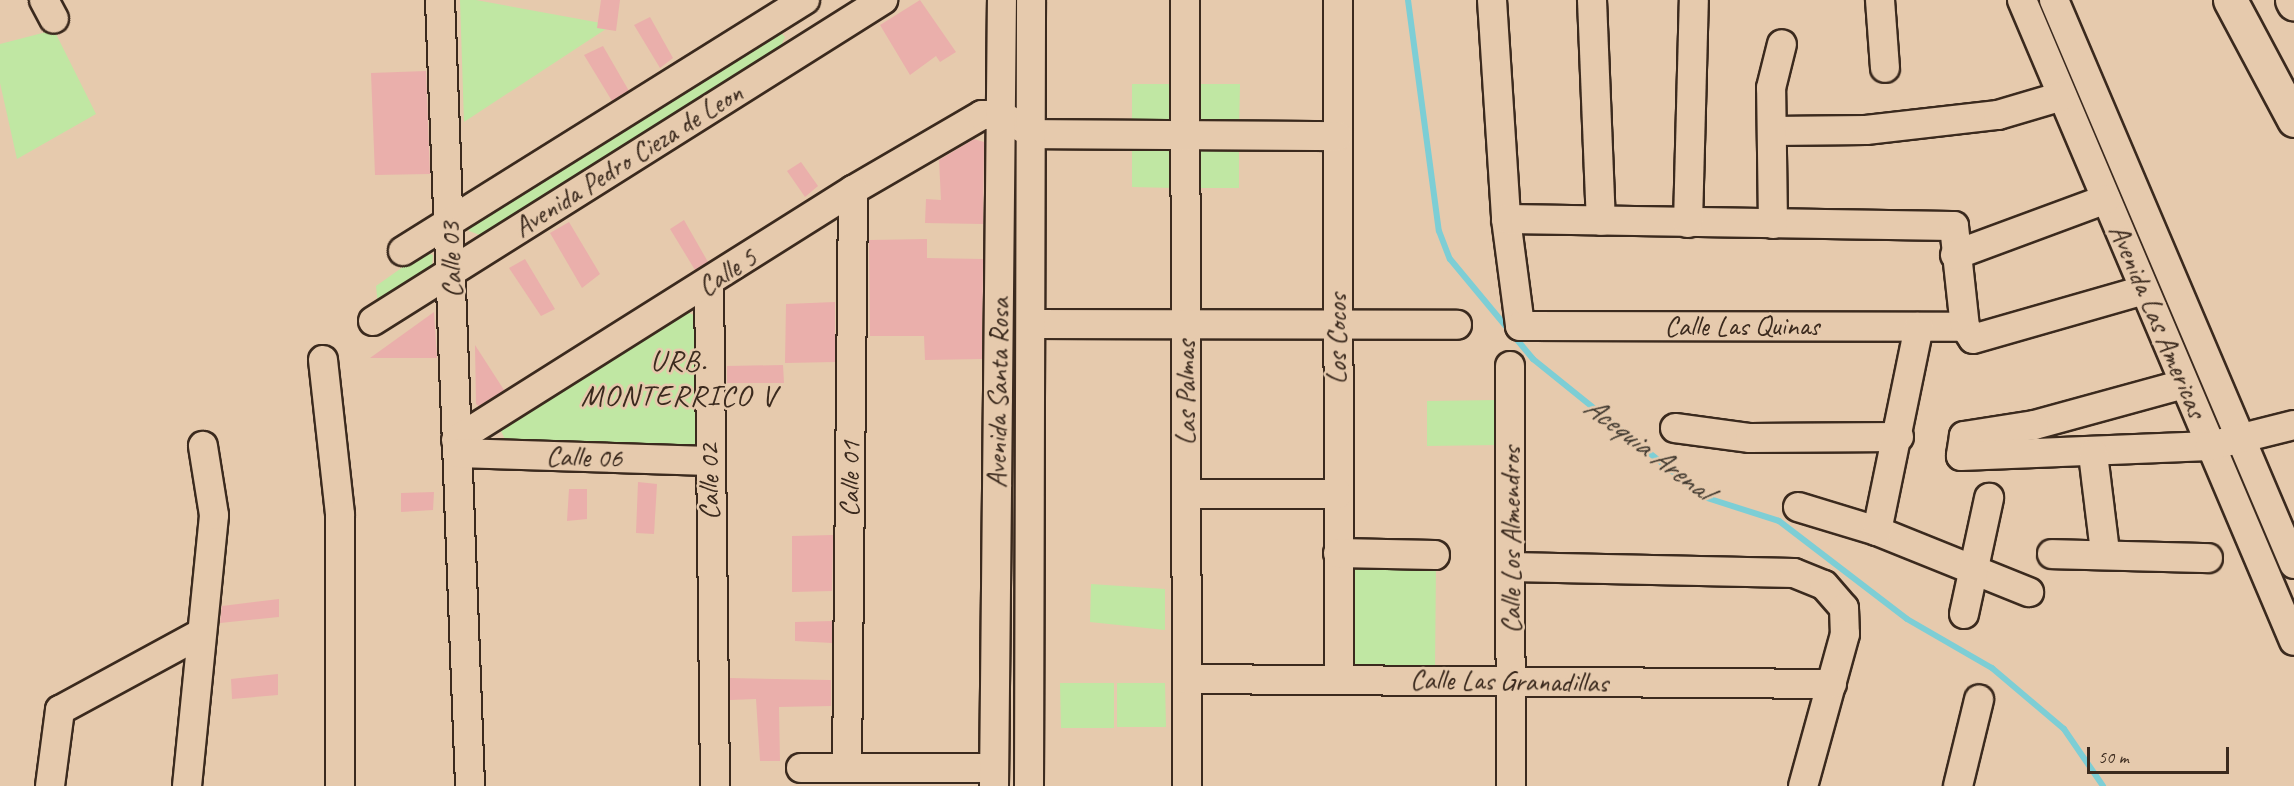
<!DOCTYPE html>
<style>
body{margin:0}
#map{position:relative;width:2294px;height:786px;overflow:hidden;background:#e6caad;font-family:Caveat,sans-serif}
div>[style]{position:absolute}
.green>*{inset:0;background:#c0e7a3}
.stream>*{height:6px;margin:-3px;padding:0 3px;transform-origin:3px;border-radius:3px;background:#7dced5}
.building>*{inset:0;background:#eaafab}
.roads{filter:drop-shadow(2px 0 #3b2a1e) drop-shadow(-2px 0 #3b2a1e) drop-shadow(0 2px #3b2a1e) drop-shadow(0 -2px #3b2a1e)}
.minor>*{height:28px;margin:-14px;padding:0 14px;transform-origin:14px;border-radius:14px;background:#e6caad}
.major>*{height:33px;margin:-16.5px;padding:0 16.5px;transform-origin:16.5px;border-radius:16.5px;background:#e6caad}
span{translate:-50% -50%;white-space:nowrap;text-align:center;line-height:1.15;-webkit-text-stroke:5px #e6caad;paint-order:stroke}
.street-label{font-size:28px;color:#3b2a1e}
.neighbourhood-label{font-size:30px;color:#3b2a1e;letter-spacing:1.5px}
.water-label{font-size:30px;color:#423a30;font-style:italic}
.scale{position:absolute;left:2087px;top:747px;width:142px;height:27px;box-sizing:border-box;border:3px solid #3b2a1e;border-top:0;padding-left:8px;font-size:18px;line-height:21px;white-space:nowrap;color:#3b2a1e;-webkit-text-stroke:4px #e6caad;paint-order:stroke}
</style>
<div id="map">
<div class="green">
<div style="clip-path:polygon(460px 0,476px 0,612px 25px,464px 122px)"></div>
<div style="clip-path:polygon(777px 29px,785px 37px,781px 46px,480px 235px,469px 231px,468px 224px)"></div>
<div style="clip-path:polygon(54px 30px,96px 114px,17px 159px,0 83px,0 44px)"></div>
<div style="clip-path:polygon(1132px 84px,1174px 84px,1174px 129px,1132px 130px)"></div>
<div style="clip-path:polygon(1198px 84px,1240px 84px,1239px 129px,1198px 129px)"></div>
<div style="clip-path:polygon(1132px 141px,1173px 141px,1173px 188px,1132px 187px)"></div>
<div style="clip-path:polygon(1196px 141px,1239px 141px,1239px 188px,1197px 188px)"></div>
<div style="clip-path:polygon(424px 252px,433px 255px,432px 268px,378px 305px,376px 286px)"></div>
<div style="clip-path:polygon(685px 311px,698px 317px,696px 450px,506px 441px,499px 427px)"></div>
<div style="clip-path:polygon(1496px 400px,1497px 445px,1427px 446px,1427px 401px)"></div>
<div style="clip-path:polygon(1349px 559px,1436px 562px,1435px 668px,1356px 667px,1348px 657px)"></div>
<div style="clip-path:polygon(1091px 584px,1165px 589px,1165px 630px,1090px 622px)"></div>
<div style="clip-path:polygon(1060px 683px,1114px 683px,1114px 728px,1061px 728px)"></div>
<div style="clip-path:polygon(1117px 683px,1165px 683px,1166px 727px,1117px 727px)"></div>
</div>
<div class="stream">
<div style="left:1408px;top:0;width:233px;rotate:82.4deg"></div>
<div style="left:1439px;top:231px;width:30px;rotate:69deg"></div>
<div style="left:1450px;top:259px;width:130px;rotate:50.3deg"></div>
<div style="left:1533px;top:359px;width:220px;rotate:38.9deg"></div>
<div style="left:1704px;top:497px;width:79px;rotate:17.7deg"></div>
<div style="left:1779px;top:521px;width:161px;rotate:37.4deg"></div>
<div style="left:1907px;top:619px;width:98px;rotate:30deg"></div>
<div style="left:1992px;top:668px;width:94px;rotate:40.3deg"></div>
<div style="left:2064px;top:729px;width:69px;rotate:55.6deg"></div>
</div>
<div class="building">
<div style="clip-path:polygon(601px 0,620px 0,616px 31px,597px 28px)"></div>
<div style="clip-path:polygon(920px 0,956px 52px,940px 62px,936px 56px,910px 75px,880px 25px)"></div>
<div style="clip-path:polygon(650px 17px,673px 58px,660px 68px,634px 25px)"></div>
<div style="clip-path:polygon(603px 46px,629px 91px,612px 101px,584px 55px)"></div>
<div style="clip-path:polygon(426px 71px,430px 174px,375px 175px,371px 73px)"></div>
<div style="clip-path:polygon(974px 139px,984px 142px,983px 224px,925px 223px,926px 199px,941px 200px,939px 160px)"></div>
<div style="clip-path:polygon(801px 162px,818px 186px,805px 197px,787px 171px)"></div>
<div style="clip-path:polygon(684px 220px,708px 262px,695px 270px,670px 229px)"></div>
<div style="clip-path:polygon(569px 222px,600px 274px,582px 288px,550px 233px)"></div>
<div style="clip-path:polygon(927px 239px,927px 258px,983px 259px,982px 359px,925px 360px,924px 336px,870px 336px,869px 240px)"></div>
<div style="clip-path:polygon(525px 259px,555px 309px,541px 316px,509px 268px)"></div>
<div style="clip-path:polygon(835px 302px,835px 362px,785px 363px,786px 304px)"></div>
<div style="clip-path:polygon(434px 312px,437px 358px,370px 358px)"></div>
<div style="clip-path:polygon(475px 345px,504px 390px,479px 406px,476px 404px)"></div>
<div style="clip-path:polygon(783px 365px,784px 383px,727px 383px,727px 366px)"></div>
<div style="clip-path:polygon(638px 482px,657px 484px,654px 534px,636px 533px)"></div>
<div style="clip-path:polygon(569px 489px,587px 489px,587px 519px,567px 521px)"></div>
<div style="clip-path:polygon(434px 492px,433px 510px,401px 512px,401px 493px)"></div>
<div style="clip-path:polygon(833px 535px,832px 591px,792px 592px,792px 536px)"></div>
<div style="clip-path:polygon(279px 599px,279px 617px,220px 623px,222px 606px)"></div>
<div style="clip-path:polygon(832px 621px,832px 643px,795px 641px,795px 622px)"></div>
<div style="clip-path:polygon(278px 674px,278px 695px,232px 699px,231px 679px)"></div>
<div style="clip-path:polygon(730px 678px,831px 680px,831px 706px,779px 707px,780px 761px,760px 761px,756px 699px,730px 700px)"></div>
</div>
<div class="roads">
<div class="minor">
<div style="left:44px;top:0;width:21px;rotate:62deg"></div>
<div style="left:440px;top:0;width:787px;rotate:87.81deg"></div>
<div style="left:1185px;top:0;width:786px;rotate:89.85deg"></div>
<div style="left:1338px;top:0;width:678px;rotate:89.92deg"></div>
<div style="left:1492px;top:0;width:219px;rotate:86.3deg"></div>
<div style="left:1506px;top:219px;width:108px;rotate:82.5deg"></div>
<div style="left:1520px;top:326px;width:445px;rotate:0.1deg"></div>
<div style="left:1592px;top:0;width:221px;rotate:87.7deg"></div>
<div style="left:1880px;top:0;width:68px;rotate:85.8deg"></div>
<div style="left:2022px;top:0;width:696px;rotate:67.01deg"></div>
<div style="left:2054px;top:0;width:613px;rotate:66.95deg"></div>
<div style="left:1772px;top:131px;width:94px;rotate:-0.6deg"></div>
<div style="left:1866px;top:130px;width:133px;rotate:-6.5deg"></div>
<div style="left:1998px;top:115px;width:67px;rotate:-16.5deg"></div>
<div style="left:1506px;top:219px;width:448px;rotate:0.9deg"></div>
<div style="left:1954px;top:226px;width:102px;rotate:83.8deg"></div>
<div style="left:1965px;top:327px;width:14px;rotate:56deg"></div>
<div style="left:1973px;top:339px;width:178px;rotate:-16deg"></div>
<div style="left:1688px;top:223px;width:223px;rotate:-88.5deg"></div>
<div style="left:1773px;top:224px;width:136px;rotate:-90.8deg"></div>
<div style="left:1771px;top:88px;width:45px;rotate:-76deg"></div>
<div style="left:403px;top:251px;width:474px;rotate:-32deg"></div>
<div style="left:1955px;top:255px;width:161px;rotate:-20.3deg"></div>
<div style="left:709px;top:285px;width:501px;rotate:89.31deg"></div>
<div style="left:373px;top:321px;width:603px;rotate:-32.19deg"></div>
<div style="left:1031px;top:324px;width:426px;rotate:0.1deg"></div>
<div style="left:323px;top:360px;width:156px;rotate:83.7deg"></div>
<div style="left:340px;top:515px;width:271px;rotate:90deg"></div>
<div style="left:1510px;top:366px;width:420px;rotate:89.9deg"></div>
<div style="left:2184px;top:384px;width:156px;rotate:164.7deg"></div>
<div style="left:2034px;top:425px;width:71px;rotate:171.1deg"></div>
<div style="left:1964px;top:436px;width:20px;rotate:99deg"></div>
<div style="left:1961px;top:456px;width:249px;rotate:-2.3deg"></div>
<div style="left:2210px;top:446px;width:87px;rotate:-14deg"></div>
<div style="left:1675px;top:428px;width:76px;rotate:7.6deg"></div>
<div style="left:1750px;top:438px;width:149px;rotate:-0.4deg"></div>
<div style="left:456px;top:440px;width:469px;rotate:-32.2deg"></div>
<div style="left:853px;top:190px;width:149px;rotate:-30.2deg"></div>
<div style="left:982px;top:115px;width:19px"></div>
<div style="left:1001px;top:115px;width:37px;rotate:31deg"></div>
<div style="left:1033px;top:134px;width:305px;rotate:0.4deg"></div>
<div style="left:458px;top:453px;width:251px;rotate:1.8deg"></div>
<div style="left:2093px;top:454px;width:99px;rotate:83deg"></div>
<div style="left:1186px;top:494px;width:152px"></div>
<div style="left:1798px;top:507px;width:83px;rotate:16.9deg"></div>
<div style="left:1877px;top:531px;width:164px;rotate:21.9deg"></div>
<div style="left:1877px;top:531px;width:208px;rotate:-78.4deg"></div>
<div style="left:1338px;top:553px;width:97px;rotate:1.2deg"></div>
<div style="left:2052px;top:554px;width:156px;rotate:1.5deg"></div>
<div style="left:1511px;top:567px;width:283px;rotate:1.2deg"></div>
<div style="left:1794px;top:573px;width:32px;rotate:22deg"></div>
<div style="left:1824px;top:585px;width:30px;rotate:49deg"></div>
<div style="left:1844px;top:608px;width:26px;rotate:88deg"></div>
<div style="left:1845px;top:634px;width:158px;rotate:105.4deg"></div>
<div style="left:1964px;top:614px;width:119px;rotate:-77.8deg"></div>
<div style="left:1187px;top:679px;width:645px;rotate:0.44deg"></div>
<div style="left:847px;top:767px;width:577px;rotate:-89.4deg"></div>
<div style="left:801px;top:768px;width:193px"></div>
<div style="left:50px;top:786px;width:77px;rotate:-82.5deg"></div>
<div style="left:60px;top:710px;width:159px;rotate:-28.5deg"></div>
<div style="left:187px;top:786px;width:272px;rotate:-84.3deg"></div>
<div style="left:214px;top:515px;width:70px;rotate:-99.1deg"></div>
<div style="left:994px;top:786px;width:786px;rotate:-89.42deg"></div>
<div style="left:1029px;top:786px;width:786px;rotate:-89.85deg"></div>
<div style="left:1958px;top:786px;width:89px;rotate:-76.3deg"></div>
</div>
<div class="major">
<div style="left:2230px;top:0;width:136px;rotate:61.9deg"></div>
<div style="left:2292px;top:0;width:4px;rotate:63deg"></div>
</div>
</div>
<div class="street-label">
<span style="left:628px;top:160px;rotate:-32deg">Avenida Pedro Cieza de Leon</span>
<span style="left:451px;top:260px;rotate:-92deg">Calle 03</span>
<span style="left:727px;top:272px;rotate:-33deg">Calle 5</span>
<span style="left:2158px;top:321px;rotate:67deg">Avenida Las Americas</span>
<span style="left:1742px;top:326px">Calle Las Quinas</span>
<span style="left:1337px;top:339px;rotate:-90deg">Los Cocos</span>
<span style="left:998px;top:393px;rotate:-89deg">Avenida Santa Rosa</span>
<span style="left:1186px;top:393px;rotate:-90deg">Las Palmas</span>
<span style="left:584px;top:457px;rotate:2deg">Calle 06</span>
<span style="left:850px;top:479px;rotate:-89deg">Calle 01</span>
<span style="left:709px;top:482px;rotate:-90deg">Calle 02</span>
<span style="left:1511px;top:540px;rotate:-90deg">Calle Los Almendros</span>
<span style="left:1509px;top:681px;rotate:1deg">Calle Las Granadillas</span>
</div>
<div class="neighbourhood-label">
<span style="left:679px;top:377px">URB.<br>MONTERRICO V</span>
</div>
<div class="water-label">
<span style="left:1648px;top:448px;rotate:37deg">Acequia Arenal</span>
</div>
<div class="scale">50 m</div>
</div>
